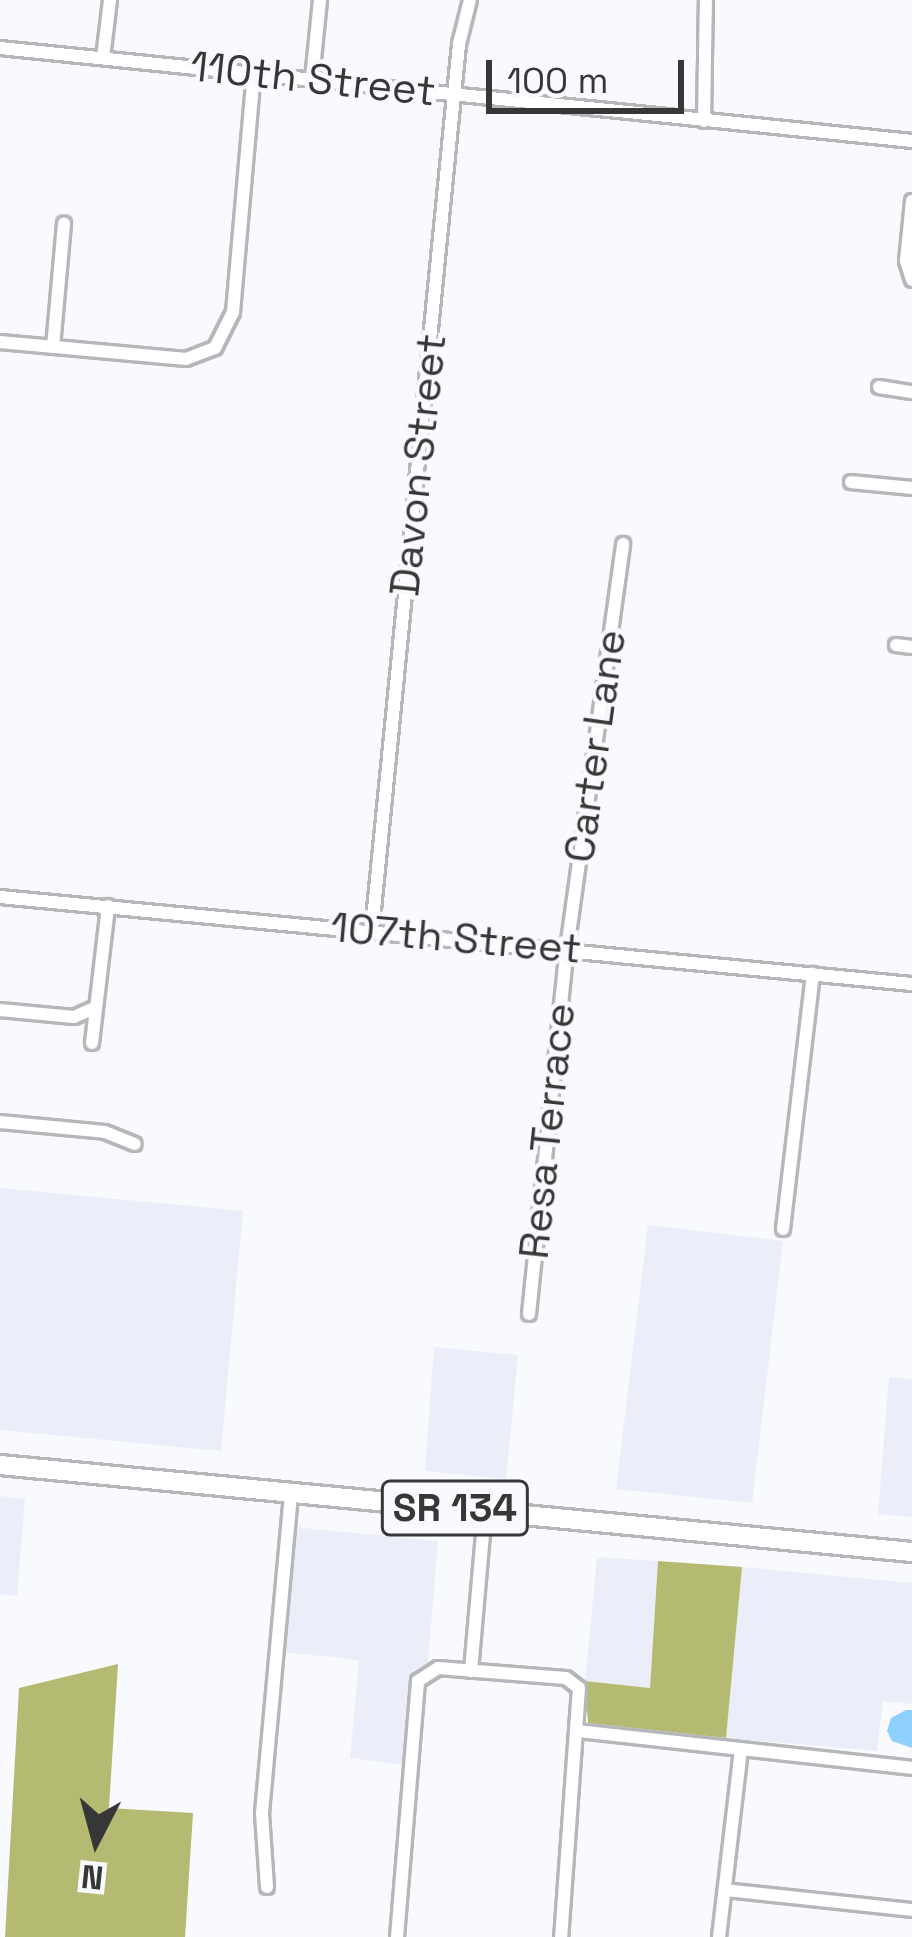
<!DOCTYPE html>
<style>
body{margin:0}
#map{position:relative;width:912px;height:1937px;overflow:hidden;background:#f9fafd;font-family:"Space Grotesk",sans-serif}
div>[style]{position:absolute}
.built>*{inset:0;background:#ebeef8}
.forest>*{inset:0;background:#b5ba73}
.water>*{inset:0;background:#8ed1fe}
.roads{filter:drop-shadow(3px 0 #b6b7ba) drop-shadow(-3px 0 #b6b7ba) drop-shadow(0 3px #b6b7ba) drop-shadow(0 -3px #b6b7ba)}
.minor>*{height:12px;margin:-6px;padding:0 6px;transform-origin:6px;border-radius:6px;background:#fff}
.primary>*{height:18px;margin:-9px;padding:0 9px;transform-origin:9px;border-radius:9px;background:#fff}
span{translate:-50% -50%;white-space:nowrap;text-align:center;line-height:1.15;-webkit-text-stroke:9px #f9fafd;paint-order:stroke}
.shield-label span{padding:3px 9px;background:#f9fafd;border:3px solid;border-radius:9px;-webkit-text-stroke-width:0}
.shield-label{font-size:39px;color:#373738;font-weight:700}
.street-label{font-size:42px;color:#373738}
.north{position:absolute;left:36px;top:1781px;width:120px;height:120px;-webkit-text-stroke:9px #f9fafd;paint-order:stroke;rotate:186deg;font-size:33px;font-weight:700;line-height:48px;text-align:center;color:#373738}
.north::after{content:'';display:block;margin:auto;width:42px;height:54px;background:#373738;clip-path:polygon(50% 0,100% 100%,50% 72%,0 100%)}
.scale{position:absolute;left:486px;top:60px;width:198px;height:54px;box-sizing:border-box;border:6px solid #373738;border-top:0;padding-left:15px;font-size:36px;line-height:42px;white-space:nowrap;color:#373738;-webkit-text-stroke:9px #f9fafd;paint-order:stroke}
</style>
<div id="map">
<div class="built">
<div style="clip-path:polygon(0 1188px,243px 1211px,221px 1451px,0 1430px)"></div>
<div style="clip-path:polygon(648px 1225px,783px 1241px,752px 1503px,616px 1489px)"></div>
<div style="clip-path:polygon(434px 1347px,518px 1355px,506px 1479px,425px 1471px)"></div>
<div style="clip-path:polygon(889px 1377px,912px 1379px,912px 1517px,878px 1514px)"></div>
<div style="clip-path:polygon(0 1496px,25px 1499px,17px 1596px,0 1594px)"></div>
<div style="clip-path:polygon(293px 1527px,438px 1541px,428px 1662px,413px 1671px,405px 1765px,350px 1758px,359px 1660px,282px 1652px)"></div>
<div style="clip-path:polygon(597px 1557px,658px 1561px,650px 1688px,585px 1681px)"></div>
<div style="clip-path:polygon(742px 1567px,912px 1583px,912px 1704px,883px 1701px,877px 1751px,726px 1738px)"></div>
</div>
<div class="forest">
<div style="clip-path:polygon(658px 1561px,742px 1567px,726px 1738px,588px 1723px,585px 1681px,650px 1688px)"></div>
<div style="clip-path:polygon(118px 1664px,109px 1808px,193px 1813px,185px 1937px,5px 1937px,19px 1688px)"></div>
</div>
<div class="water">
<div style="clip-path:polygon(906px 1710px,912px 1710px,912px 1748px,892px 1741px,887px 1731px,891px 1718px)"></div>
</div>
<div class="roads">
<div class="minor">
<div style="left:0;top:48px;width:917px;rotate:5.82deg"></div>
<div style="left:103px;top:58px;width:58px;rotate:-83.1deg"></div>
<div style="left:312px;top:79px;width:79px;rotate:-84.2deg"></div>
<div style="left:704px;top:121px;width:121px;rotate:-89.1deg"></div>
<div style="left:912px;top:201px;width:60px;rotate:95.7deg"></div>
<div style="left:906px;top:261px;width:20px;rotate:72deg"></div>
<div style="left:0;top:342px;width:187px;rotate:5.2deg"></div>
<div style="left:186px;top:359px;width:31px;rotate:-21deg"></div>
<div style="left:215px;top:348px;width:40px;rotate:-63.4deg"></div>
<div style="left:233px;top:312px;width:240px;rotate:-85deg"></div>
<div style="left:53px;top:347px;width:124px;rotate:-84.9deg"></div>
<div style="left:879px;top:387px;width:33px;rotate:9deg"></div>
<div style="left:851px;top:482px;width:61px;rotate:5.6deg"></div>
<div style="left:896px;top:645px;width:16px;rotate:7deg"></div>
<div style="left:0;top:897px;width:916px;rotate:5.45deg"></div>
<div style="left:372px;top:930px;width:890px;rotate:-84.39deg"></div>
<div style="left:459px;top:44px;width:45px;rotate:-76deg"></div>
<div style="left:0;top:1010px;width:74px;rotate:5.4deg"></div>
<div style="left:74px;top:1017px;width:24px;rotate:-24deg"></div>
<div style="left:92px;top:1043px;width:138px;rotate:-83.3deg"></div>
<div style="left:0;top:1122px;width:105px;rotate:5.4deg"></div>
<div style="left:105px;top:1132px;width:32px;rotate:22deg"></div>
<div style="left:783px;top:1229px;width:257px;rotate:-83.3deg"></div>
<div style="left:529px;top:1314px;width:367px;rotate:-84.1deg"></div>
<div style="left:567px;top:949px;width:409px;rotate:-82.1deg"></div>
<div style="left:471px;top:1671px;width:162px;rotate:-85deg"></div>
<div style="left:578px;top:1731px;width:336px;rotate:6.3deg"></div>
<div style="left:267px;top:1887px;width:74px;rotate:-93.9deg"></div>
<div style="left:262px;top:1813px;width:321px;rotate:-84.8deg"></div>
<div style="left:725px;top:1890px;width:188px;rotate:6.1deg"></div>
<div style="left:397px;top:1937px;width:257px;rotate:-85.3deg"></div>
<div style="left:418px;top:1681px;width:24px;rotate:-33deg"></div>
<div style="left:438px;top:1668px;width:128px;rotate:4.5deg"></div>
<div style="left:566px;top:1678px;width:16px;rotate:38deg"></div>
<div style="left:579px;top:1688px;width:250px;rotate:94.1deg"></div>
<div style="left:719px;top:1937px;width:188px;rotate:-83.3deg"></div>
</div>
<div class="primary">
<div style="left:0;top:1465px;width:916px;rotate:5.45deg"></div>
</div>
</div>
<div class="shield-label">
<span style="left:455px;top:1508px">SR 134</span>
</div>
<div class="street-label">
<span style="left:313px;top:79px;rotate:6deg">110th Street</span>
<span style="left:418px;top:465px;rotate:-84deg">Davon Street</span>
<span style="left:595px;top:746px;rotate:-82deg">Carter Lane</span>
<span style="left:456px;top:938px;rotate:5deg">107th Street</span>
<span style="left:547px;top:1131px;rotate:-84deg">Resa Terrace</span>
</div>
<div class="north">N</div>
<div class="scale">100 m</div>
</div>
